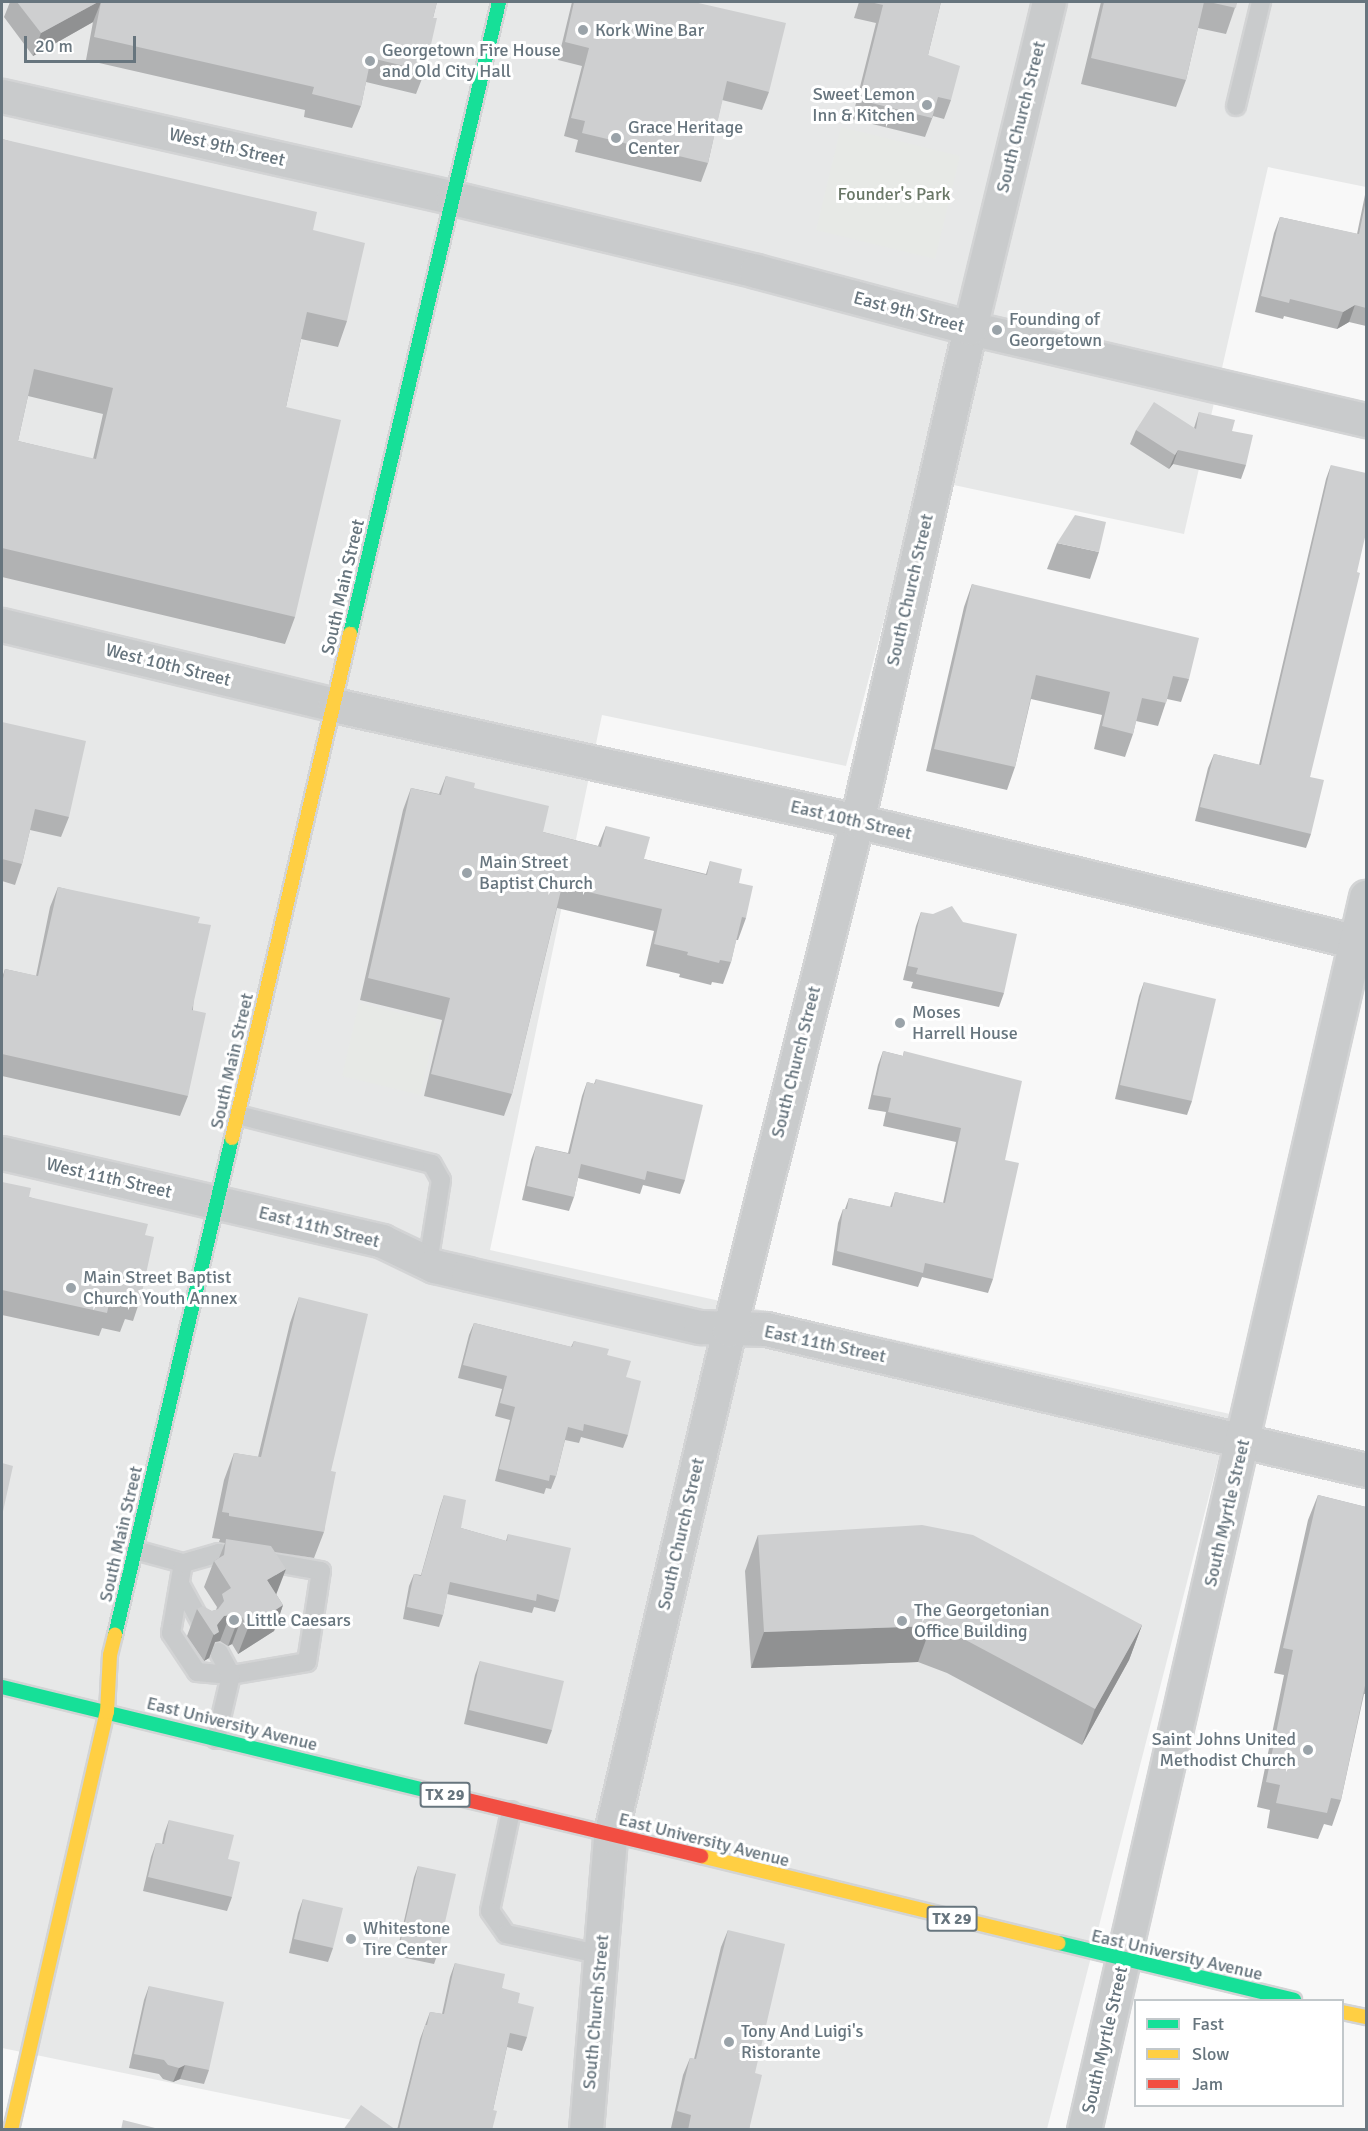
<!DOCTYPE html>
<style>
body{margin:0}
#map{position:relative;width:1368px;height:2131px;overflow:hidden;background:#f8f8f8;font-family:Signika,sans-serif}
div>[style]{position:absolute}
.built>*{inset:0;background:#e7e8e8}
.green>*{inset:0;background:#e7e9e6}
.roads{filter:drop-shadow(2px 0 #d3d4d5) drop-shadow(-2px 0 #d3d4d5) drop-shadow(0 2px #d3d4d5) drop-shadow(0 -2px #d3d4d5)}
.lane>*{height:18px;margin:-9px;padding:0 9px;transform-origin:9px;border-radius:9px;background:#c9cbcc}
.street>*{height:33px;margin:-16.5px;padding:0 16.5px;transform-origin:16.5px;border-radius:16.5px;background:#c9cbcc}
.fast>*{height:14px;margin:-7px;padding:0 7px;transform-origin:7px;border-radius:7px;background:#16e098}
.slow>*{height:14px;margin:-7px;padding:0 7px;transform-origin:7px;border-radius:7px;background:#ffcf43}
.jam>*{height:14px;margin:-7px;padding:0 7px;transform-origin:7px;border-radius:7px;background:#f24e42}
.wall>*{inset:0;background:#b1b2b3}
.shaded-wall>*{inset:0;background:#909192}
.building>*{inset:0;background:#cecfd0}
.dots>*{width:16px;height:16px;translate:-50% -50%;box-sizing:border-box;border:3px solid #fff;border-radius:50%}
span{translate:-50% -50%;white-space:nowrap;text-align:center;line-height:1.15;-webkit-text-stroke:6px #fff;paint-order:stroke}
.shield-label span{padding:2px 4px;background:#fff;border:2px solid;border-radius:4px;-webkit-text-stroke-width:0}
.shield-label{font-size:16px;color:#67757e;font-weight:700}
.poi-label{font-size:18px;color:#67757e}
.left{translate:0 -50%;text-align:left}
.right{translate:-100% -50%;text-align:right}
.street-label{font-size:18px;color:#67757e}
.park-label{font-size:18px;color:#697766}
.frame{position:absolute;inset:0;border:3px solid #67757e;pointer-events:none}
.legend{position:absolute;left:1134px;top:1999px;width:210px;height:108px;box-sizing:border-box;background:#fff;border:2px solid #c2c8cb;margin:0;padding:8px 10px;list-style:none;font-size:18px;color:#67757e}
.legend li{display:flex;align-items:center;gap:12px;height:30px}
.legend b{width:30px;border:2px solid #c2c8cb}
.scale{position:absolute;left:24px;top:36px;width:112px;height:27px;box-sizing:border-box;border:3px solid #67757e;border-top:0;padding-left:8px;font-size:18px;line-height:21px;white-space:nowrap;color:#67757e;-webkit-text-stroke:4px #fff;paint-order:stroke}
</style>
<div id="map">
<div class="built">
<div style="clip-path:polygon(2px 2px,1366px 2px,1366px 187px,1268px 167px,1184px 534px,921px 478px,846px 766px,602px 715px,490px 1250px,1230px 1414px,1047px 2129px,396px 2129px,2px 2048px)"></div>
</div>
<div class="green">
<div style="clip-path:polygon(841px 127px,960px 156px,935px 259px,816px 230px)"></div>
<div style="clip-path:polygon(359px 1003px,437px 1022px,420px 1095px,342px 1076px)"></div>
</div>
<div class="roads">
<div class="lane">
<div style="left:1236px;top:106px;width:107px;rotate:-76.5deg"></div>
<div style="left:238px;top:1115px;width:200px;rotate:14.2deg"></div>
<div style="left:432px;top:1164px;width:18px;rotate:61deg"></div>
<div style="left:441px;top:1180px;width:84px;rotate:98.9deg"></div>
<div style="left:135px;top:1550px;width:50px;rotate:15.2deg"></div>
<div style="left:183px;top:1563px;width:71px;rotate:99.7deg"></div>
<div style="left:171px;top:1633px;width:47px;rotate:56.3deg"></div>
<div style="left:197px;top:1672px;width:34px;rotate:5deg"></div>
<div style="left:231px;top:1675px;width:77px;rotate:-9.7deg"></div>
<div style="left:307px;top:1662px;width:92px;rotate:-81.3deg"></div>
<div style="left:321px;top:1571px;width:104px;rotate:-170deg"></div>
<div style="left:219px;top:1553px;width:37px;rotate:164deg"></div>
<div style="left:180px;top:1584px;width:48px;rotate:61.3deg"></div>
<div style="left:216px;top:1739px;width:66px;rotate:-76.8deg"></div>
<div style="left:231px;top:1675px;width:26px;rotate:-118deg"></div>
<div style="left:511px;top:1811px;width:102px;rotate:101.9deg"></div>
<div style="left:490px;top:1911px;width:28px;rotate:55deg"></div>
<div style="left:506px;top:1934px;width:98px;rotate:12.3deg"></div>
</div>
<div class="street">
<div style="left:2px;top:96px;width:462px;rotate:12.7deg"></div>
<div style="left:453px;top:198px;width:312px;rotate:13.5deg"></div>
<div style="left:756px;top:271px;width:221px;rotate:14.9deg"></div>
<div style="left:970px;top:328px;width:407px;rotate:13.1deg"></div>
<div style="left:2px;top:625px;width:342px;rotate:13.5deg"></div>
<div style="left:334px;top:705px;width:536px;rotate:12.51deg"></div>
<div style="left:857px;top:821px;width:524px;rotate:13.59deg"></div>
<div style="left:2px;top:1153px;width:390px;rotate:13deg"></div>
<div style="left:382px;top:1241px;width:58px;rotate:25.7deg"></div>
<div style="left:434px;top:1266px;width:35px;rotate:13deg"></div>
<div style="left:468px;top:1274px;width:238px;rotate:12.9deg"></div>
<div style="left:700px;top:1327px;width:66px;rotate:1.7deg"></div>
<div style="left:766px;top:1329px;width:616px;rotate:13.22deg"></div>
<div style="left:586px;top:2130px;width:295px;rotate:-85.3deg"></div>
<div style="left:610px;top:1836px;width:520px;rotate:-76.77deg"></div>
<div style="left:729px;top:1330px;width:525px;rotate:-75.88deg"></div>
<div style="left:857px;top:821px;width:506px;rotate:-77.09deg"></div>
<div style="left:970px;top:328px;width:335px;rotate:-76.4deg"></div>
<div style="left:1084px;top:2130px;width:1265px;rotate:-77.12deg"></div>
</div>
<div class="fast">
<div style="left:350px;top:634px;width:649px;rotate:-76.73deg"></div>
<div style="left:115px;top:1635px;width:511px;rotate:-76.75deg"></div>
<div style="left:2px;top:1687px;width:440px;rotate:13.7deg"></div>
<div style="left:1059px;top:1943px;width:242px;rotate:13.6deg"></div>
</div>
<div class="slow">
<div style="left:232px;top:1138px;width:518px;rotate:-76.82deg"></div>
<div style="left:701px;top:1856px;width:368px;rotate:13.7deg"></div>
<div style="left:1342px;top:2012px;width:25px;rotate:12deg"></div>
<div style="left:11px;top:2130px;width:429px;rotate:-77.1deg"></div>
<div style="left:107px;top:1712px;width:57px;rotate:-87deg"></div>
<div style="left:110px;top:1655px;width:21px;rotate:-76deg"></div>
</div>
<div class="jam">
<div style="left:430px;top:1791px;width:279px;rotate:13.5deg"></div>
</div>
</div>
<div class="wall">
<div style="clip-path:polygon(10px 2px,437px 2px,433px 18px,425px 71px,416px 94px,366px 82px,361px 106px,352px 128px,304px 117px,305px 110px,86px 60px,93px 22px,33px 56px,4px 17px)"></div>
<div style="clip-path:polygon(572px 2px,694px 2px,769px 92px,762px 110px,722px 100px,708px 163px,701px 182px,575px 152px,578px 140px,564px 136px,582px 66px,558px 60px)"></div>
<div style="clip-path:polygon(859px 2px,941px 2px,928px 55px,951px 100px,944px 119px,933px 116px,925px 137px,852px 119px,876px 23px,854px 18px)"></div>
<div style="clip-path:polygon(1101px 2px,1237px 2px,1226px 34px,1198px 28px,1186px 80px,1176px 107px,1081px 84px)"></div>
<div style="clip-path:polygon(evenodd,2px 139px,313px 230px,347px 321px,338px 347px,301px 339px,286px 407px,295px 617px,285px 644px,2px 577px,2px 139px,28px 396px,103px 414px,93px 459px,18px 441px,28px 396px)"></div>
<div style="clip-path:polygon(1366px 190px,1366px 326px,1349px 322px,1337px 329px,1284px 316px,1283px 319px,1255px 312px,1274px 233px,1280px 217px,1357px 234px)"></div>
<div style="clip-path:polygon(1199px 412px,1232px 431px,1246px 465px,1241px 479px,1173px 464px,1169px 469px,1130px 444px,1136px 430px,1194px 428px)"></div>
<div style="clip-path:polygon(1331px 465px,1310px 777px,1311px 834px,1306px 848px,1195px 821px,1208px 768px,1214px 754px,1259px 765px,1326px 479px)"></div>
<div style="clip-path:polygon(1057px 543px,1099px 552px,1090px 579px,1047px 569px)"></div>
<div style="clip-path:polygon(972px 584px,1189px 679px,1181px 702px,1167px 699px,1158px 726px,1136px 721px,1133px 734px,1125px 757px,1094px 749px,1102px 715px,1031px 699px,1015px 767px,1007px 790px,926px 771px,964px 607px)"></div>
<div style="clip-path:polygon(2px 722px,69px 817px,61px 837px,30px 830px,22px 864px,15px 885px,2px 881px)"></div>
<div style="clip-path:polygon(446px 776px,474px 788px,543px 832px,598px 846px,606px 826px,644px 859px,706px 874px,710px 861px,739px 883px,746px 918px,738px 940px,736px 940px,731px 962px,723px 984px,712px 982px,711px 985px,679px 977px,680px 974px,646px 966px,654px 931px,557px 908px,512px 1094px,504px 1116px,424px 1096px,442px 1020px,360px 1000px,403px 810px,411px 788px,439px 794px)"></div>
<div style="clip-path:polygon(58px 887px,198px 923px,188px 1096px,180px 1116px,2px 1076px,2px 978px,5px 969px,36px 976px,50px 907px)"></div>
<div style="clip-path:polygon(921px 912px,1004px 993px,999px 1007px,911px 988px,913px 982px,903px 980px,916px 926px)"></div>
<div style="clip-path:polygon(1144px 982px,1192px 1101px,1187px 1115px,1115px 1099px,1139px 996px)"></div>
<div style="clip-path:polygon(883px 1051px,903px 1056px,904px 1051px,1005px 1160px,993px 1279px,988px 1293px,922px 1277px,918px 1287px,832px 1265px,838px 1223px,843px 1209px,845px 1209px,849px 1198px,890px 1207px,895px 1192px,943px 1203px,956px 1142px,883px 1126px,886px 1112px,868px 1109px,878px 1065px)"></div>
<div style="clip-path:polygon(596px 1079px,685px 1180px,680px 1194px,643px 1185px,640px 1194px,578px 1178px,574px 1197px,569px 1211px,522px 1200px,531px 1160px,536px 1146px,568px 1153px,582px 1096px,587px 1082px,594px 1084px)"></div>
<div style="clip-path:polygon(2px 1182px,29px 1197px,145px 1235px,141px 1297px,133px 1321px,125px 1319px,120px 1332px,102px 1328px,99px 1336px,2px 1315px)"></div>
<div style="clip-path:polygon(299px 1297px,331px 1471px,324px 1532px,314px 1558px,275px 1552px,276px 1594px,283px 1605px,274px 1631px,238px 1654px,232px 1644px,228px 1646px,220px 1641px,215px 1642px,209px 1658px,204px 1661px,187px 1636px,197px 1609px,212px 1611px,216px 1610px,217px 1607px,204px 1587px,214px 1561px,219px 1558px,225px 1543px,219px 1542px,220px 1539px,212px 1538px,224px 1480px,234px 1453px,258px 1457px,290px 1323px)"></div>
<div style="clip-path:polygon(474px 1323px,571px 1347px,574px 1341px,607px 1355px,626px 1377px,628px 1435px,623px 1448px,581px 1437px,579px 1443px,565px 1440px,556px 1476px,551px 1489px,546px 1488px,544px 1494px,495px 1481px,510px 1420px,495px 1416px,502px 1389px,458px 1378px,469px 1335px)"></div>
<div style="clip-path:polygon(444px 1495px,461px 1528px,506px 1541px,508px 1534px,559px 1600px,555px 1612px,534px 1607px,532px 1613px,447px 1594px,443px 1615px,439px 1627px,403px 1619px,409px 1586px,414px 1574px,421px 1575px,440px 1507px)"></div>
<div style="clip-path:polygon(1318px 1495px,1366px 1507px,1366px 1694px,1364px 1694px,1341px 1800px,1332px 1826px,1324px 1824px,1318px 1839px,1267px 1828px,1270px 1810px,1257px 1807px,1284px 1675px,1274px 1673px,1308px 1520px)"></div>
<div style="clip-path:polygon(758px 1535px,1142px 1625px,1129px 1660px,1082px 1745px,947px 1673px,918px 1662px,751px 1668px,745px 1571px)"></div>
<div style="clip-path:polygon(480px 1661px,552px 1730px,547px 1744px,464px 1724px,475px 1675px)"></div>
<div style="clip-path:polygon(169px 1820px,232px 1897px,227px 1911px,143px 1891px,151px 1857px,156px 1843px,162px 1844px,164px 1834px)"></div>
<div style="clip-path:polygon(418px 1866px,438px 1953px,434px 1964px,396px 1956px,414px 1877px)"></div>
<div style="clip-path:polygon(303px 1899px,333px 1948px,328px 1962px,289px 1953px,298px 1913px)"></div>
<div style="clip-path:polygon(728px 1930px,755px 2073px,749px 2130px,676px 2130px,671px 2128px,683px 2075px,690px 2058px,694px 2059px,721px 1947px)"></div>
<div style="clip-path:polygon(455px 1963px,502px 1988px,518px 2003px,527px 2037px,522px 2051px,507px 2047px,493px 2110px,492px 2130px,397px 2130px,420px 2039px,430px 2012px,442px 2014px,450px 1977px)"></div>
<div style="clip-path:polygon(149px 1986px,209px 2070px,204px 2084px,180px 2079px,173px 2082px,163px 2079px,159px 2074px,129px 2068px,144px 2000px)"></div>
</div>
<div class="shaded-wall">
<div style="clip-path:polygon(98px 2px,101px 2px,93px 22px,33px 56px,41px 33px)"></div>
<div style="clip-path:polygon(1355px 305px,1349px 322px,1337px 329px,1343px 312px)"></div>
<div style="clip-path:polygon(1178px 450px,1173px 464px,1169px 469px,1175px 455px)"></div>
<div style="clip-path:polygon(286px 1569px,276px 1595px,267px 1580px)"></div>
<div style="clip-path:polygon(283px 1605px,274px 1631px,238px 1654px,248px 1628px)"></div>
<div style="clip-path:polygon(230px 1615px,220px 1641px,215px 1642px,209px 1658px,204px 1661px,217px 1625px,224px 1616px)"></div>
<div style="clip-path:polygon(242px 1617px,232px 1644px,228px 1646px,238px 1620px)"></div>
<div style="clip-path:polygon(1142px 1625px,1129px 1660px,1082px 1745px,1095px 1709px)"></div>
<div style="clip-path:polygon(931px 1626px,918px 1662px,751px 1668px,764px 1632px)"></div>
<div style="clip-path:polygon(185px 2065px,180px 2079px,173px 2082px,179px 2068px)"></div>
</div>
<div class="building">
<div style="clip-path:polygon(17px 2px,98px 2px,41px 33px)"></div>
<div style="clip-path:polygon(101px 2px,437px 2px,433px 18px,437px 18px,425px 71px,371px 58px,361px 106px,312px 94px,314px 87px,94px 37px)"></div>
<div style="clip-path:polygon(574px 2px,694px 2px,786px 23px,769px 92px,727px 81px,708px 163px,582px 133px,585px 121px,571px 118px,589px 48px,565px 42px)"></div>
<div style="clip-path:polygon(870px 2px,941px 2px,928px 55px,960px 66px,951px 100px,938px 97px,932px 118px,859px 100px,883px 5px)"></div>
<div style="clip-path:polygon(1104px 2px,1204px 2px,1186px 80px,1091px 58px)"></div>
<div style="clip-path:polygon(1209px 2px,1237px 2px,1236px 8px)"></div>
<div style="clip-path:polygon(evenodd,2px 139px,317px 212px,313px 230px,365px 243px,347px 321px,307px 312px,286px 407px,341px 420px,295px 617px,2px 548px,2px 139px,34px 369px,113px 388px,96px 459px,18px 441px,34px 369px)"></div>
<div style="clip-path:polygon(1366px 200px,1366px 308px,1355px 305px,1343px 312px,1290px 299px,1289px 303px,1261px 296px,1280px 217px,1359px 234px)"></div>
<div style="clip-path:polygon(1154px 402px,1196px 429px,1199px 412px,1235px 420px,1232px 431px,1253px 435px,1246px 465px,1178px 450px,1175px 455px,1136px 430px)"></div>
<div style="clip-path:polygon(1331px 465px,1366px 473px,1366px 533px,1357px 572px,1360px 573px,1310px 777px,1324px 780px,1311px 834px,1200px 807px,1214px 754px,1261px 765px)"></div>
<div style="clip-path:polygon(1075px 515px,1106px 522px,1099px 552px,1057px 543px)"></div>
<div style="clip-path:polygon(972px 584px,1199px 638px,1189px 679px,1173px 676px,1166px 703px,1142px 698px,1133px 734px,1102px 726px,1110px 692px,1036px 675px,1015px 767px,934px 749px)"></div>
<div style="clip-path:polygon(2px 722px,86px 741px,69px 817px,35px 809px,22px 864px,2px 859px)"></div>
<div style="clip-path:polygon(446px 776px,475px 783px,474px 788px,549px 806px,543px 832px,601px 847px,606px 826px,650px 837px,644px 859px,707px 875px,710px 861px,742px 869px,739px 883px,753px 886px,746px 918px,742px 917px,731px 962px,720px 960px,719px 963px,687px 955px,688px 952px,654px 944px,662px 909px,562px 886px,512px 1094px,431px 1074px,450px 998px,368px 978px,411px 788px,441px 795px)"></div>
<div style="clip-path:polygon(58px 887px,200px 917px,198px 923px,211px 925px,192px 1010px,206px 1013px,188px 1096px,2px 1054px,2px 983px,5px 969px,38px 976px)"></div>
<div style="clip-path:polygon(952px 906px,963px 922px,1017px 934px,1004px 993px,916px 974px,918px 968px,908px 966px,921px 912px,933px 914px)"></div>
<div style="clip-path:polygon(1144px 982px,1216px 999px,1192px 1101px,1120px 1085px)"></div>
<div style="clip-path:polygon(883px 1051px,903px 1056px,904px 1051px,1022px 1081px,1005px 1160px,1019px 1163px,993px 1279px,925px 1263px,923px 1273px,837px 1251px,843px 1209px,847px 1209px,849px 1198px,892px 1207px,895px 1192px,945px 1203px,961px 1128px,888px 1112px,891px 1098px,873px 1095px)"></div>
<div style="clip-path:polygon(596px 1079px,703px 1105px,685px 1180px,647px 1171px,645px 1180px,581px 1164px,574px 1197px,527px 1186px,536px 1146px,570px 1154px,587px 1082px,595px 1084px)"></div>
<div style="clip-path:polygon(2px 1182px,31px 1188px,29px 1197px,148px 1224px,145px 1235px,154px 1237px,141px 1297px,132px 1295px,129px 1308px,109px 1304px,107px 1313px,2px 1290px)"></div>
<div style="clip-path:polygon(299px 1297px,368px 1314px,331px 1471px,336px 1472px,324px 1532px,229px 1516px,229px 1513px,222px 1512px,234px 1453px,261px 1457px)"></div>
<div style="clip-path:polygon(474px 1323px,572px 1347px,574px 1341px,609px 1349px,607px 1355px,631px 1361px,626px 1377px,641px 1381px,628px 1435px,584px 1424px,583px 1431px,568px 1427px,556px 1476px,550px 1475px,549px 1481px,499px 1469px,515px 1407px,500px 1403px,507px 1376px,463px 1365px)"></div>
<div style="clip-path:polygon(2px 1463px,13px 1466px,2px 1516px)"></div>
<div style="clip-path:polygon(444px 1495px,466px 1500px,461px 1528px,507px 1541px,508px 1534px,571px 1548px,559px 1600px,537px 1594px,536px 1601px,450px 1582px,443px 1615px,407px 1607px,414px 1574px,421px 1576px)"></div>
<div style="clip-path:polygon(1318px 1495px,1366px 1507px,1366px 1681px,1341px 1800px,1331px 1798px,1327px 1813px,1276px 1803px,1280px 1785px,1266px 1782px,1293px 1650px,1283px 1648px)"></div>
<div style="clip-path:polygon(922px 1525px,973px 1535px,1142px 1625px,1095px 1709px,960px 1637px,931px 1626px,764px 1632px,758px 1535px)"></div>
<div style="clip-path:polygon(226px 1539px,271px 1546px,286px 1569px,267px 1580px,283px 1605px,248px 1628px,242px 1617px,238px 1620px,230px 1615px,224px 1616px,217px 1625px,219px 1632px,214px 1635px,197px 1609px,203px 1606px,212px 1611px,218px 1609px,224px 1601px,222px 1594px,231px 1588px,214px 1561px,224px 1555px)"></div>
<div style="clip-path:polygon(480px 1661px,564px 1681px,552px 1730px,469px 1710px)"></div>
<div style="clip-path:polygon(169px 1820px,234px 1835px,228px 1859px,240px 1862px,232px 1897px,148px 1877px,156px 1843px,164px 1844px)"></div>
<div style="clip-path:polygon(418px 1866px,456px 1874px,438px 1953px,400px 1944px)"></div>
<div style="clip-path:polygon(303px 1899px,343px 1908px,333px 1948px,294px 1939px)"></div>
<div style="clip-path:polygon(728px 1930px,785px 1944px,755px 2073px,762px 2075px,749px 2130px,688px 2130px,691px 2115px,677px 2111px,690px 2058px,696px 2059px)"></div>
<div style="clip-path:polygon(455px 1963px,505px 1974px,502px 1988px,520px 1993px,518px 2003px,534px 2007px,527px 2037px,510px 2033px,493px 2110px,497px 2111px,492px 2130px,399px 2130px,425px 2025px,427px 2025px,430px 2012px,444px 2014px)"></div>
<div style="clip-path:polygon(149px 1986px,224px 2002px,209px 2070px,185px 2065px,179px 2068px,168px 2065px,164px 2060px,134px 2054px)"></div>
<div style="clip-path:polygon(361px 2105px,396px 2130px,343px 2130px)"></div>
<div style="clip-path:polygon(123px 2120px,163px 2130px,121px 2130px)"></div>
</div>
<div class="dots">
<div style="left:583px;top:30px;background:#9aa3a9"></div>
<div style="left:370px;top:61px;background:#9aa3a9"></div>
<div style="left:927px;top:105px;background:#9aa3a9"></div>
<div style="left:616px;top:138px;background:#9aa3a9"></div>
<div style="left:997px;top:330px;background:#9aa3a9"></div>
<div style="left:467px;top:873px;background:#9aa3a9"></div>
<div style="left:900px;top:1023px;background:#9aa3a9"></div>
<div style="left:71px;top:1288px;background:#9aa3a9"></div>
<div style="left:234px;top:1620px;background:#9aa3a9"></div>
<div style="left:902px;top:1621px;background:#9aa3a9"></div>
<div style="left:1308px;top:1750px;background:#9aa3a9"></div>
<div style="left:351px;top:1939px;background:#9aa3a9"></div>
<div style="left:729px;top:2042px;background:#9aa3a9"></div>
</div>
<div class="shield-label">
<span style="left:445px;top:1795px">TX 29</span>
<span style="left:952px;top:1919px">TX 29</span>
</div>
<div class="poi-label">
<span class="left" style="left:595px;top:30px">Kork Wine Bar</span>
<span class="left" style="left:382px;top:61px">Georgetown Fire House<br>and Old City Hall</span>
<span class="right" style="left:915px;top:105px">Sweet Lemon<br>Inn &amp; Kitchen</span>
<span class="left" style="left:628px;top:138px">Grace Heritage<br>Center</span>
<span class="left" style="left:1009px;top:330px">Founding of<br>Georgetown</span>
<span class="left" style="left:479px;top:873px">Main Street<br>Baptist Church</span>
<span class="left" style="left:912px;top:1023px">Moses<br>Harrell House</span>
<span class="left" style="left:83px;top:1288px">Main Street Baptist<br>Church Youth Annex</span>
<span class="left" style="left:914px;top:1621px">The Georgetonian<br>Office Building</span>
<span class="left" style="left:246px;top:1620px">Little Caesars</span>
<span class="right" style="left:1296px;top:1750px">Saint Johns United<br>Methodist Church</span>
<span class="left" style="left:363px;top:1939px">Whitestone<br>Tire Center</span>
<span class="left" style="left:741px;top:2042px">Tony And Luigi's<br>Ristorante</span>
</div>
<div class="street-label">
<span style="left:1021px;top:117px;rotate:-76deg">South Church Street</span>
<span style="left:227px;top:147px;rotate:13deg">West 9th Street</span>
<span style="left:909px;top:312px;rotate:15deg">East 9th Street</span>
<span style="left:343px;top:587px;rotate:-77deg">South Main Street</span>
<span style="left:910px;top:590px;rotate:-77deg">South Church Street</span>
<span style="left:168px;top:665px;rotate:14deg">West 10th Street</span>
<span style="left:851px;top:820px;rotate:13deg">East 10th Street</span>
<span style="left:232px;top:1061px;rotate:-77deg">South Main Street</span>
<span style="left:796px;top:1062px;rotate:-76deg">South Church Street</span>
<span style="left:109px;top:1178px;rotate:13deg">West 11th Street</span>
<span style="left:319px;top:1227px;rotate:14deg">East 11th Street</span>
<span style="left:825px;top:1344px;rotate:12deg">East 11th Street</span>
<span style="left:1227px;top:1513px;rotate:-77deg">South Myrtle Street</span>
<span style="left:121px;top:1534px;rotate:-77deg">South Main Street</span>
<span style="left:681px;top:1534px;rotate:-77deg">South Church Street</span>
<span style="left:232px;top:1724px;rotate:14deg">East University Avenue</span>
<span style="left:704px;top:1840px;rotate:14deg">East University Avenue</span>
<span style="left:1177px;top:1955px;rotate:13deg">East University Avenue</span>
<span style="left:596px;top:2012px;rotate:-85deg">South Church Street</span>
<span style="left:1105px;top:2040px;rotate:-77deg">South Myrtle Street</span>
</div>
<div class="park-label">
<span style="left:894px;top:194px">Founder's Park</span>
</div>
<div class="frame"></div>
<ul class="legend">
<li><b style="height:8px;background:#16e098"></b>Fast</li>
<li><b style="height:8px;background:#ffcf43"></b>Slow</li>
<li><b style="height:8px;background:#f24e42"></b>Jam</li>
</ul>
<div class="scale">20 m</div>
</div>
